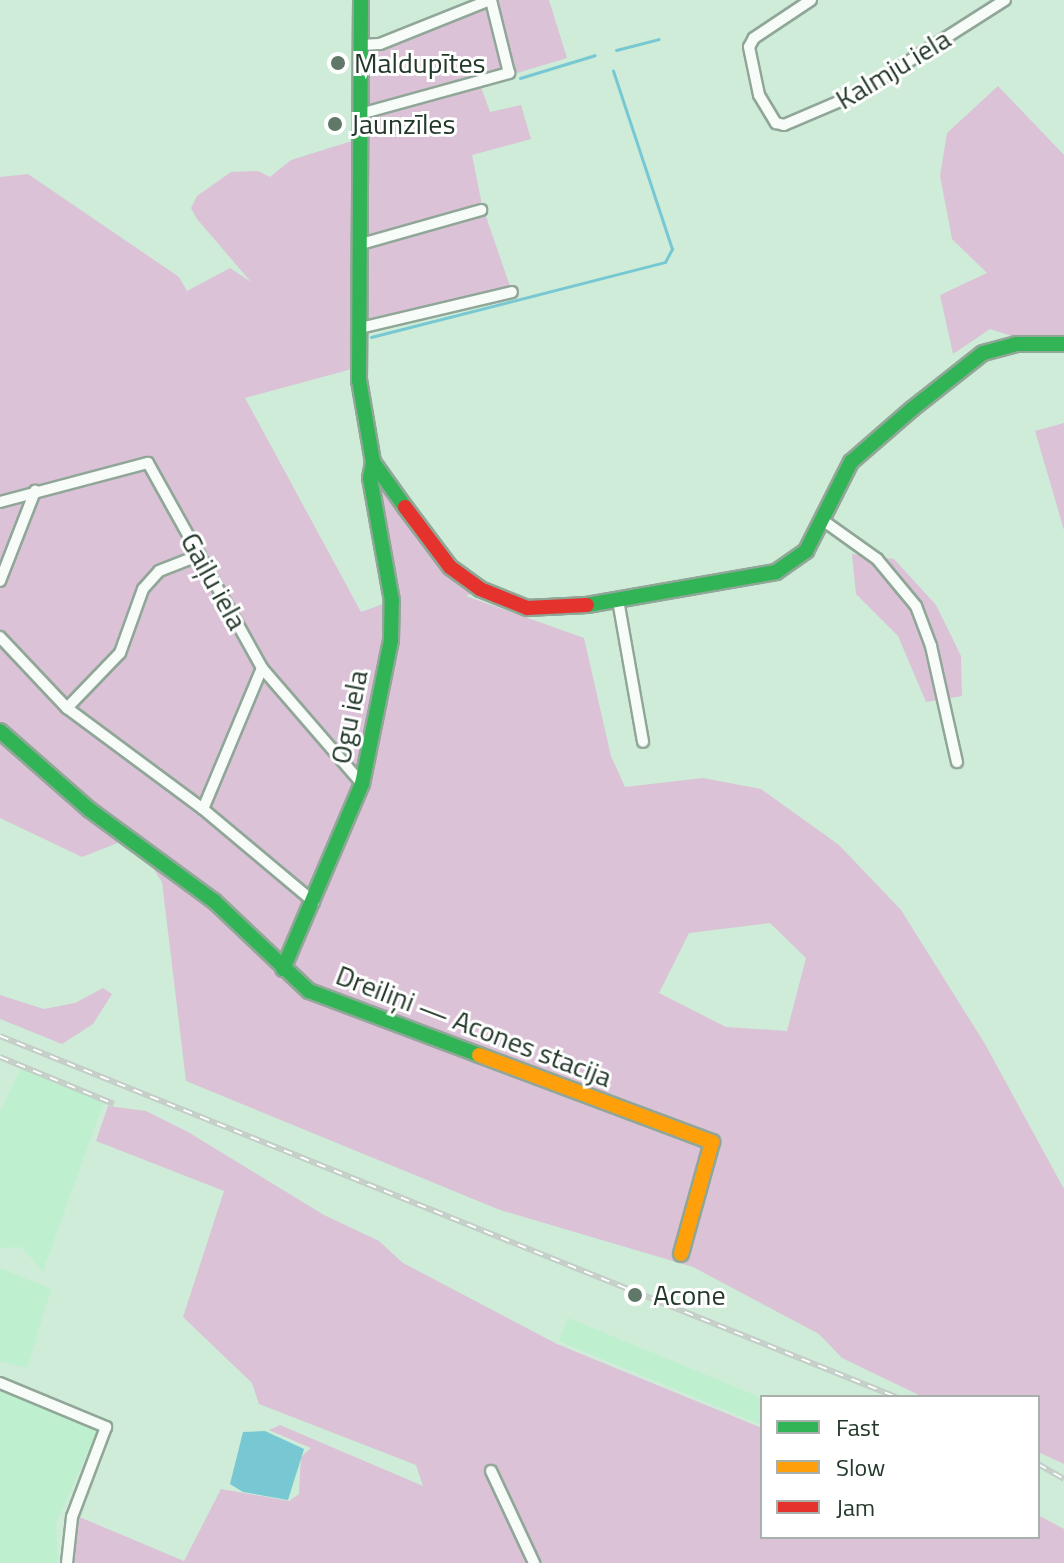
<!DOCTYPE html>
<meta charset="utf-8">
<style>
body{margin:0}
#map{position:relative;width:1064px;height:1563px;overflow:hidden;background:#ceecd8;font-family:"Titillium Web",sans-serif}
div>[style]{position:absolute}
.built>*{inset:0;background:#beefcf}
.green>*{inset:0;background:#dbc2d7}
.water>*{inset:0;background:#77c8d3}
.stream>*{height:3px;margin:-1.5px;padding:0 1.5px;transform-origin:1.5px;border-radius:1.5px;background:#77c8d3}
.roads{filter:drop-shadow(2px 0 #90a798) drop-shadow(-2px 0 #90a798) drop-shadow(0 2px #90a798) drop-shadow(0 -2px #90a798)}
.street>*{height:10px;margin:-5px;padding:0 5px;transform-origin:5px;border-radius:5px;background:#f8fcf9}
.fast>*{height:14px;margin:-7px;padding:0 7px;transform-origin:7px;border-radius:7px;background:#30b455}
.slow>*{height:14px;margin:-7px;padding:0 7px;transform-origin:7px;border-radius:7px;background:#ff9f0a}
.jam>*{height:14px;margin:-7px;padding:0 7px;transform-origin:7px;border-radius:7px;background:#e5322d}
.rail>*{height:6px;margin-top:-3px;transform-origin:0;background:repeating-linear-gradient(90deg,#fff 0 9px,#c4cdc7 0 18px);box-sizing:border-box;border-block:2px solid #c4cdc7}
.dots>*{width:22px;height:22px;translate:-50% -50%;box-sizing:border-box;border:4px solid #fff;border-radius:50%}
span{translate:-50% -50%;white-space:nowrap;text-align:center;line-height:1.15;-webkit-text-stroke:6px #fff;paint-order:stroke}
.poi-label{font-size:28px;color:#23392a}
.left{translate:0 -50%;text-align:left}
.street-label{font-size:28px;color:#23392a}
.legend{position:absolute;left:760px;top:1395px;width:280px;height:144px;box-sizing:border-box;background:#fff;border:2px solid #a7b0aa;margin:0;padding:10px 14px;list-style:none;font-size:24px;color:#23392a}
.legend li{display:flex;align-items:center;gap:16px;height:40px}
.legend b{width:40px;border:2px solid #a7b0aa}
</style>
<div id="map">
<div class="built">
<div style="clip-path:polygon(21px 1068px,104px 1101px,43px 1271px,21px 1247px,0 1248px,0 1112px)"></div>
<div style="clip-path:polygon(0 1268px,51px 1289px,27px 1368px,0 1361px)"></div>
<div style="clip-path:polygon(568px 1318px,762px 1398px,762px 1425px,559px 1341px)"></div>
<div style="clip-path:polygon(0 1389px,98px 1429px,56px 1523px,58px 1563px,0 1563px)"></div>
</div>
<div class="green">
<div style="clip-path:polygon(490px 0,549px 0,567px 58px,480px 84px,490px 112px,521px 105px,531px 139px,472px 155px,482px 205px,512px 292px,360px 328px,361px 45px,381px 44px)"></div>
<div style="clip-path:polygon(998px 86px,1064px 155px,1064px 353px,990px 329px,953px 354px,940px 295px,987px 273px,952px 239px,940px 176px,947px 133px)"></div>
<div style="clip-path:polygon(evenodd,352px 141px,352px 369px,245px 398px,361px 612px,397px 599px,378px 488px,384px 486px,433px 558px,472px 593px,466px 596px,584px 638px,611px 756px,625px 787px,703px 778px,761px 789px,839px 845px,901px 910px,985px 1044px,1064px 1189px,1064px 1464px,1038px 1452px,1038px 1397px,923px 1397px,842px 1358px,819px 1334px,693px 1267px,500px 1210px,186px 1081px,162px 882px,133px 837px,82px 857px,0 818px,0 177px,28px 174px,179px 277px,187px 291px,230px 268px,251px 282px,197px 219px,191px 208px,197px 196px,231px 172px,258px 171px,270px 177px,291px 160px,352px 141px,770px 923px,806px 958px,787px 1031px,726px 1027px,659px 993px,689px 933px,770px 923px)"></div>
<div style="clip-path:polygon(1064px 423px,1064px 530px,1035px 431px)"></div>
<div style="clip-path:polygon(852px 554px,894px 559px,936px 605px,961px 656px,962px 696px,926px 702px,898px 636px,856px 594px)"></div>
<div style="clip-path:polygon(103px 988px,112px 994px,93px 1024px,62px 1044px,0 1019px,0 995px,44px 1009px,75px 1003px)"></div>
<div style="clip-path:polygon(108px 1106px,146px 1111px,188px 1132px,324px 1215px,379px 1241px,403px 1263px,557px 1344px,762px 1428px,762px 1537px,1038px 1537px,1038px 1515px,1064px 1529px,1064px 1563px,74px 1563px,77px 1516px,184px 1561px,221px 1489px,289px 1501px,299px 1494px,301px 1457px,311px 1448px,269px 1430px,280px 1425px,423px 1486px,416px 1465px,259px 1404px,252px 1383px,183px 1317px,224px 1191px,96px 1141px)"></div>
</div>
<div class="water">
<div style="clip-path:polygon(265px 1431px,304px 1449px,288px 1500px,243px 1492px,230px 1484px,243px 1432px)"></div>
</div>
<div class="stream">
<div style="left:616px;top:50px;width:44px;rotate:-14.3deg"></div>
<div style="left:520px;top:78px;width:78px;rotate:-17deg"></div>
<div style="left:371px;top:337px;width:303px;rotate:-14.3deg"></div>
<div style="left:665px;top:262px;width:15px;rotate:-62deg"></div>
<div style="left:672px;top:249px;width:188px;rotate:-108.3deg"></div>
</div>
<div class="roads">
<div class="street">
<div style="left:811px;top:0;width:69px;rotate:146.3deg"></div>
<div style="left:754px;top:38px;width:10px;rotate:119deg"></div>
<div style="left:749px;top:47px;width:49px;rotate:78.2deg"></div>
<div style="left:759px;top:95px;width:33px;rotate:59deg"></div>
<div style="left:776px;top:123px;width:8px;rotate:14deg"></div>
<div style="left:784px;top:125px;width:82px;rotate:-23.1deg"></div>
<div style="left:859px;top:93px;width:173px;rotate:-32.5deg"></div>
<div style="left:361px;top:45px;width:19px;rotate:-3deg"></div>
<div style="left:380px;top:44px;width:118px;rotate:-21.8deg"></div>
<div style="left:360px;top:114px;width:155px;rotate:-15.4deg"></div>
<div style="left:509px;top:73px;width:75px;rotate:-103.9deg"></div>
<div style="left:361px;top:244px;width:125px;rotate:-15.8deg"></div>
<div style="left:360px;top:328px;width:156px;rotate:-13.3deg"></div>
<div style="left:0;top:502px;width:153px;rotate:-14.8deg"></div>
<div style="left:148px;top:463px;width:235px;rotate:60.9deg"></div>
<div style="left:262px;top:668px;width:153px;rotate:49.2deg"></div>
<div style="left:821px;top:519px;width:69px;rotate:35.5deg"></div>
<div style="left:877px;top:559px;width:61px;rotate:50.3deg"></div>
<div style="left:916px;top:606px;width:43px;rotate:69.4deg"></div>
<div style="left:931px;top:646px;width:119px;rotate:77.4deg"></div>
<div style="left:0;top:581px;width:97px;rotate:-68.7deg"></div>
<div style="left:618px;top:600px;width:144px;rotate:80deg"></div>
<div style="left:0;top:637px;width:98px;rotate:46.7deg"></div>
<div style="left:67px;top:708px;width:169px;rotate:36.6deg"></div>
<div style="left:203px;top:809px;width:145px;rotate:40deg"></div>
<div style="left:67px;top:708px;width:76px;rotate:-46.1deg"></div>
<div style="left:120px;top:653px;width:68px;rotate:-70.2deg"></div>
<div style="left:143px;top:589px;width:24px;rotate:-48deg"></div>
<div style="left:159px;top:571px;width:44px;rotate:-21.3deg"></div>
<div style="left:203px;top:809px;width:153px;rotate:-67.3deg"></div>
<div style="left:0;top:1383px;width:115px;rotate:22.5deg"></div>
<div style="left:106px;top:1427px;width:96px;rotate:110.7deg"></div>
<div style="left:72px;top:1517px;width:46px;rotate:96.2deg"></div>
<div style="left:491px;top:1471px;width:102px;rotate:64.9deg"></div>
</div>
<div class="fast">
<div style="left:361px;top:0;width:380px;rotate:90.3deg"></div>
<div style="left:359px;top:380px;width:83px;rotate:80.3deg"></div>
<div style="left:373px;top:462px;width:55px;rotate:54.6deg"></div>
<div style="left:587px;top:605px;width:192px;rotate:-9.9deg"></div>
<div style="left:776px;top:572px;width:37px;rotate:-35deg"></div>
<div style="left:806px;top:551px;width:100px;rotate:-63.2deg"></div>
<div style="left:851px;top:462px;width:81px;rotate:-41deg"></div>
<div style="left:912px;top:409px;width:90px;rotate:-38.3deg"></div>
<div style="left:983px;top:353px;width:34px;rotate:-15deg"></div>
<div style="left:1016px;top:344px;width:48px"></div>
<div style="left:0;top:731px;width:120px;rotate:41.3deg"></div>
<div style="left:90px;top:810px;width:154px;rotate:36.3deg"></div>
<div style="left:214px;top:901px;width:131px;rotate:43.5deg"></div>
<div style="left:309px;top:991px;width:182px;rotate:20.6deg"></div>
<div style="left:283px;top:969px;width:201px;rotate:-66.9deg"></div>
<div style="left:362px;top:784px;width:147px;rotate:-78.6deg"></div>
<div style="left:391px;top:640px;width:39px;rotate:-89deg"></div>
<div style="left:392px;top:601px;width:125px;rotate:-100.1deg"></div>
<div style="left:370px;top:478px;width:16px;rotate:-79deg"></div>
</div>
<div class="slow">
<div style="left:479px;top:1055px;width:249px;rotate:20.5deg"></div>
<div style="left:712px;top:1142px;width:116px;rotate:105.5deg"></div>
</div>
<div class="jam">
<div style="left:405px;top:507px;width:75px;rotate:53.1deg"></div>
<div style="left:450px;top:567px;width:37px;rotate:36deg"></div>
<div style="left:480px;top:589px;width:51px;rotate:22deg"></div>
<div style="left:527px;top:608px;width:60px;rotate:-2.9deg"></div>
</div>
</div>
<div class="rail">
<div style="left:0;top:1036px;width:966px;rotate:21.94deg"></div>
<div style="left:0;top:1057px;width:123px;rotate:22.4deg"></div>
<div style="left:1038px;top:1464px;width:30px;rotate:30deg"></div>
</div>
<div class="dots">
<div style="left:338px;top:63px;background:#5f7867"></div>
<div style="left:335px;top:124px;background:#5f7867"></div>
<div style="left:635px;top:1295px;background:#5f7867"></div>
</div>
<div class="poi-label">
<span class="left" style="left:354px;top:63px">Maldupītes</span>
<span class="left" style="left:351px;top:124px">Jaunzīles</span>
<span class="left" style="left:653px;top:1295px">Acone</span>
</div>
<div class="street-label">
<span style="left:893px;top:69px;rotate:-31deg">Kalmju iela</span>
<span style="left:214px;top:581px;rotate:61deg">Gaiļu iela</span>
<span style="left:349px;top:717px;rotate:-79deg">Ogu iela</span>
<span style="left:474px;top:1026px;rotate:21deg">Dreiliņi — Acones stacija</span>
</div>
<ul class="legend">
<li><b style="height:10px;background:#30b455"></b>Fast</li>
<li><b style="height:10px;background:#ff9f0a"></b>Slow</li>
<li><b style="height:10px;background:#e5322d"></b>Jam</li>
</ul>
</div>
